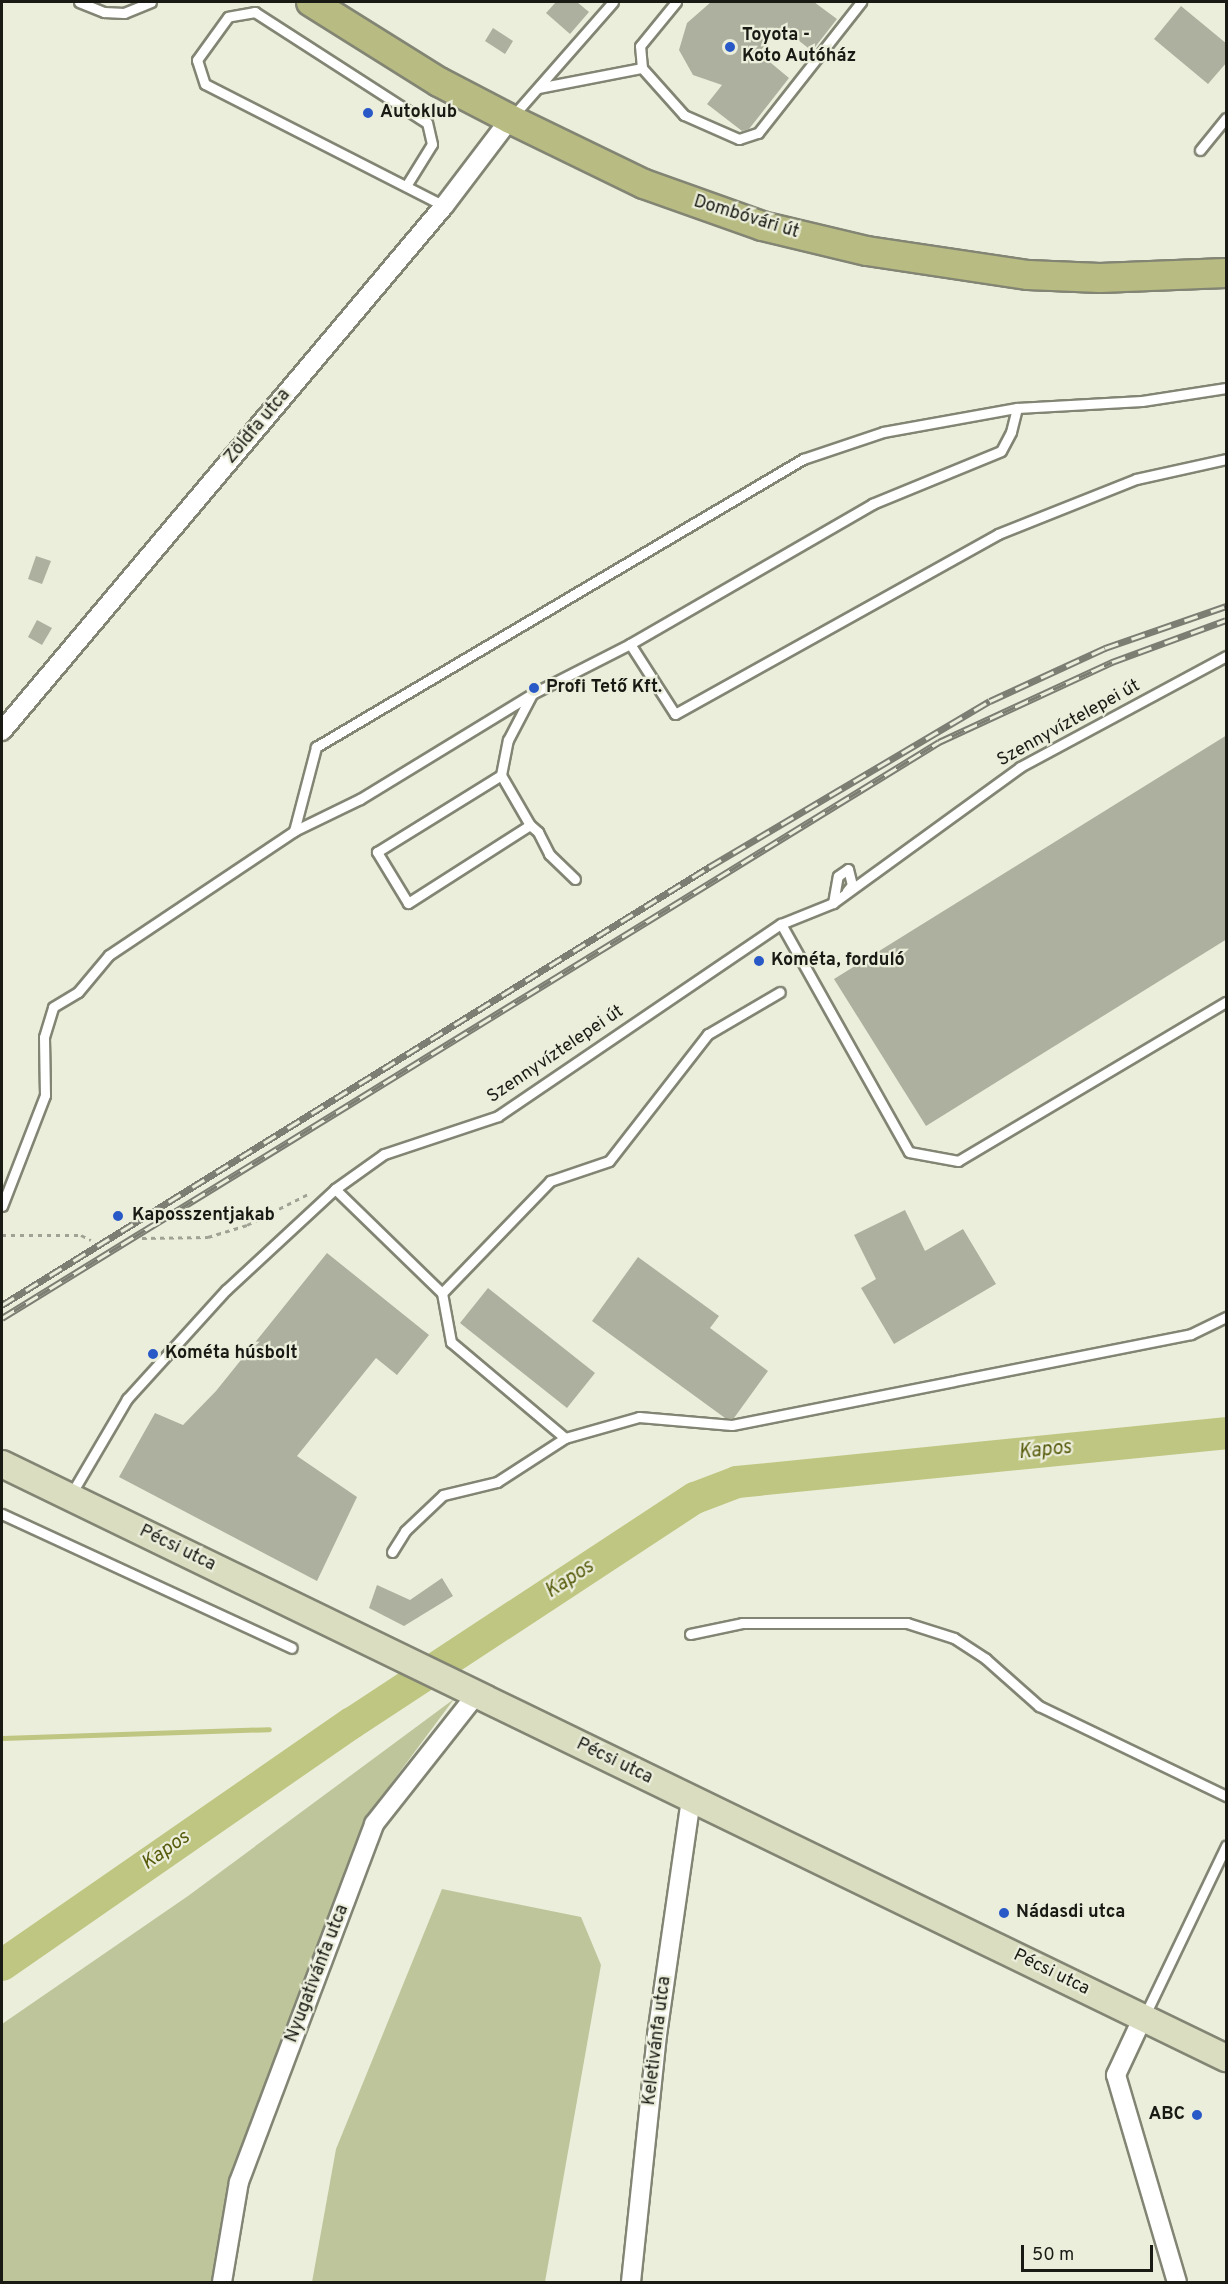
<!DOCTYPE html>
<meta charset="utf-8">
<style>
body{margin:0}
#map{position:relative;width:1228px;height:2284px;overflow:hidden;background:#eceedc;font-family:Overpass,sans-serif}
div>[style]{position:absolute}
.green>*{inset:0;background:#bfc59a}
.stream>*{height:5px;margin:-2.5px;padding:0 2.5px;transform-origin:2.5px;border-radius:2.5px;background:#bfc681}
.river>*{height:32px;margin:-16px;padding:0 16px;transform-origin:16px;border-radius:16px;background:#bfc681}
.building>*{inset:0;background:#adb09e}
.path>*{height:3px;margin-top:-1.5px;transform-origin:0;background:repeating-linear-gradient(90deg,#a0a294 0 4.5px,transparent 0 9px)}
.roads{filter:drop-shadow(2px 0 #838574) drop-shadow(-2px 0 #838574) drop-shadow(0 2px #838574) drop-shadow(0 -2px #838574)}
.lane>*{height:9px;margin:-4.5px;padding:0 4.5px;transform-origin:4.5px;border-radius:4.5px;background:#fff}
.street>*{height:18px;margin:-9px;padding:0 9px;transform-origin:9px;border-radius:9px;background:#fff}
.secondary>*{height:26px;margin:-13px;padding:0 13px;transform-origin:13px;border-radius:13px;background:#dbddc0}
.primary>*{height:28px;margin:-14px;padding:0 14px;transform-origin:14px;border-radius:14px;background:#b8bc82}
.rail>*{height:7px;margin-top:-3.5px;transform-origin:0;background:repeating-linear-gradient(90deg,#eceedc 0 14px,#7d7e73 0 28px);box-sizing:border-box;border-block:2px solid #7d7e73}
.dots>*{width:16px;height:16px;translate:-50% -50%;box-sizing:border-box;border:3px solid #eceedc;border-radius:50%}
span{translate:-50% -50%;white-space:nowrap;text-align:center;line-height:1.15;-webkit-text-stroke:4.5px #eceedc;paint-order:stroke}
.poi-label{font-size:18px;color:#191a14;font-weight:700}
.left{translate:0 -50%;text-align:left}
.right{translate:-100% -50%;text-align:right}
.street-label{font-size:18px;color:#191a14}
.water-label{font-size:20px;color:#575b0b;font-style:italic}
.frame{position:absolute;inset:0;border:3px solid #191a14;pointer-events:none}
.scale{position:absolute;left:1021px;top:2245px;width:132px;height:27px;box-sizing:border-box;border:3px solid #191a14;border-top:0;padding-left:8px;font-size:18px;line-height:21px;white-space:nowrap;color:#191a14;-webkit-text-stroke:4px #eceedc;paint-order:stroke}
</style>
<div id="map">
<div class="green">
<div style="clip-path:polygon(454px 1699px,364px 1820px,249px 2135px,223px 2282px,2px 2282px,2px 2024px,188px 1896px)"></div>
<div style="clip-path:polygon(442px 1889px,581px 1917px,601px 1965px,545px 2282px,312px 2282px,336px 2149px)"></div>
</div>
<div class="stream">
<div style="left:2px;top:1738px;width:267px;rotate:-1.9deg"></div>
</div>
<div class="river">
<div style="left:2px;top:1965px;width:426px;rotate:-34.7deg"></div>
<div style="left:352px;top:1723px;width:410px;rotate:-33.3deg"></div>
<div style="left:695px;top:1498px;width:45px;rotate:-20.9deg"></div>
<div style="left:737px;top:1482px;width:491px;rotate:-5.7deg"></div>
</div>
<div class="building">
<div style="clip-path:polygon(556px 2px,577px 2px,589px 12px,570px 34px,546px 13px)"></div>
<div style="clip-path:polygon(711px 2px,814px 2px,837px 19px,812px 51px,784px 29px,779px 35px,775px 32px,759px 53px,789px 78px,749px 129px,742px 131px,707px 104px,722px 85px,693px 75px,679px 50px,687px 23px)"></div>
<div style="clip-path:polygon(1181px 6px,1227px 44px,1227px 62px,1208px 84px,1154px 39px)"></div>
<div style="clip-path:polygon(493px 28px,513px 41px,505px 54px,485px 41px)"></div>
<div style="clip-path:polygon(36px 556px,51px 561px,42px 584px,28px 579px)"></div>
<div style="clip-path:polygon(37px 620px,52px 628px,42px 645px,28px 637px)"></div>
<div style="clip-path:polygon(1227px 735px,1227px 939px,926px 1126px,834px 979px)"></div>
<div style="clip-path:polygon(905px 1210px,925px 1251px,963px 1229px,996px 1284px,894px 1344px,861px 1288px,876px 1279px,854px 1235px)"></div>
<div style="clip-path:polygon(327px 1253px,429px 1335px,397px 1375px,376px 1358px,297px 1456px,357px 1497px,317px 1581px,119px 1477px,155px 1413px,183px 1425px,216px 1391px)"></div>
<div style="clip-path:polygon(638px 1257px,719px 1316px,710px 1328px,768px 1371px,734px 1418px,725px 1418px,592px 1321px)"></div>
<div style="clip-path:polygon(488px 1288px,595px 1373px,567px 1408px,460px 1323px)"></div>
<div style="clip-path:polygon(442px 1578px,453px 1596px,404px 1626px,369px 1608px,377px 1585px,410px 1600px)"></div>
</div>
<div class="path">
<div style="left:2px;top:1235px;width:79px"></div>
<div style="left:81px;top:1235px;width:11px;rotate:27deg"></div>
<div style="left:142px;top:1238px;width:66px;rotate:-0.9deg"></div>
<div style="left:208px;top:1237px;width:41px;rotate:-17.1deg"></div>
<div style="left:247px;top:1225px;width:68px;rotate:-26.9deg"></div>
</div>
<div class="roads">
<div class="lane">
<div style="left:79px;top:2px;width:27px;rotate:22deg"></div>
<div style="left:104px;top:12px;width:20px;rotate:3deg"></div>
<div style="left:124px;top:13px;width:29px;rotate:-22deg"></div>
<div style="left:642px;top:68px;width:22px;rotate:-95deg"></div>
<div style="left:640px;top:46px;width:57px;rotate:-50.7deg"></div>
<div style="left:538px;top:88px;width:106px;rotate:-10.9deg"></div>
<div style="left:642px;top:68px;width:63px;rotate:48.2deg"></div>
<div style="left:684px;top:115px;width:60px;rotate:23.6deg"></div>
<div style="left:739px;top:139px;width:20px;rotate:-18deg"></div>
<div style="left:758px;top:133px;width:167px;rotate:-51.8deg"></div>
<div style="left:512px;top:117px;width:153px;rotate:-48.7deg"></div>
<div style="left:1200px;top:150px;width:41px;rotate:-50.9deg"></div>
<div style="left:406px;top:186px;width:49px;rotate:-58.2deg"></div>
<div style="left:432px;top:144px;width:22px;rotate:-103deg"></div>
<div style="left:427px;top:123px;width:205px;rotate:-147.2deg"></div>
<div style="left:255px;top:12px;width:27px;rotate:170deg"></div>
<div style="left:228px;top:17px;width:53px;rotate:125.8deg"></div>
<div style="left:197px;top:60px;width:25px;rotate:72deg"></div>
<div style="left:205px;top:84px;width:268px;rotate:27deg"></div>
<div style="left:630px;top:644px;width:83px;rotate:57.3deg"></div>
<div style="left:675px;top:714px;width:370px;rotate:-29.1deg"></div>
<div style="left:998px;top:534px;width:149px;rotate:-21.7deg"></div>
<div style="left:1136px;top:479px;width:92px;rotate:-12.5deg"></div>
<div style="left:501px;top:775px;width:58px;rotate:59.9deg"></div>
<div style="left:530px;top:825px;width:145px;rotate:147.4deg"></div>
<div style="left:408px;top:903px;width:60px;rotate:-121.3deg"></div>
<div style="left:377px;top:852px;width:146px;rotate:-31.8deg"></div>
<div style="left:501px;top:775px;width:36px;rotate:-79deg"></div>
<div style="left:508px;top:740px;width:50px;rotate:-62.4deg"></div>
<div style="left:530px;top:825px;width:11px;rotate:41deg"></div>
<div style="left:538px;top:832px;width:25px;rotate:63deg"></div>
<div style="left:549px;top:854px;width:36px;rotate:44deg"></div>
<div style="left:294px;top:831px;width:73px;rotate:-25.9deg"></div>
<div style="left:360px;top:799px;width:202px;rotate:-31.4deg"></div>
<div style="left:532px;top:694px;width:110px;rotate:-27deg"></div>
<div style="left:630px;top:644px;width:280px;rotate:-30deg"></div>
<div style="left:872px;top:504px;width:139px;rotate:-22.3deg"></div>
<div style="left:1001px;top:451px;width:21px;rotate:-62deg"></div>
<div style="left:1011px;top:432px;width:25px;rotate:-76deg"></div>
<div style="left:833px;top:903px;width:27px;rotate:-80deg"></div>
<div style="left:838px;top:876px;width:12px;rotate:-35deg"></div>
<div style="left:848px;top:869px;width:16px;rotate:76deg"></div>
<div style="left:852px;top:885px;width:8px;rotate:130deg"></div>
<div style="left:781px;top:924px;width:261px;rotate:60.7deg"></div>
<div style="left:909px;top:1152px;width:50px;rotate:10.4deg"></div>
<div style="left:958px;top:1161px;width:312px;rotate:-30.7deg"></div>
<div style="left:335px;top:1189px;width:149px;rotate:44.2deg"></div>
<div style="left:442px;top:1293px;width:156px;rotate:-46deg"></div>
<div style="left:550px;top:1181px;width:62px;rotate:-18.7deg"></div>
<div style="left:609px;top:1161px;width:161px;rotate:-52.1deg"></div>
<div style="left:708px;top:1034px;width:83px;rotate:-30.3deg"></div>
<div style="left:2px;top:1206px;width:119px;rotate:-68.8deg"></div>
<div style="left:45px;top:1095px;width:58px;rotate:-91deg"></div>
<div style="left:44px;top:1037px;width:31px;rotate:-73deg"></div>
<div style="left:53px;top:1007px;width:29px;rotate:-31deg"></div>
<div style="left:78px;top:992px;width:48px;rotate:-50deg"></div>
<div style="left:109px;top:955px;width:223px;rotate:-33.8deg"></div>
<div style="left:294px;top:831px;width:87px;rotate:-75.3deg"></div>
<div style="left:316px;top:747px;width:566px;rotate:-30.6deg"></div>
<div style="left:803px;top:459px;width:84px;rotate:-18.6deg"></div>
<div style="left:883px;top:432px;width:136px;rotate:-10.2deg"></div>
<div style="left:1017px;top:408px;width:125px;rotate:-3.2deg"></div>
<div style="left:1142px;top:401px;width:85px;rotate:-8.8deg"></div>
<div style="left:442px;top:1293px;width:50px;rotate:79.6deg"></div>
<div style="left:451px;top:1342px;width:149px;rotate:40.1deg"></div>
<div style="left:565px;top:1438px;width:77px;rotate:-15.8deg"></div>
<div style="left:639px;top:1417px;width:93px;rotate:4.9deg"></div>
<div style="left:732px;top:1425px;width:468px;rotate:-11.2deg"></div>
<div style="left:1191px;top:1334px;width:39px;rotate:-26deg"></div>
<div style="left:70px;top:1496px;width:113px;rotate:-59.6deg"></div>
<div style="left:127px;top:1399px;width:147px;rotate:-47.8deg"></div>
<div style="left:226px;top:1290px;width:149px;rotate:-42.8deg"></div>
<div style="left:335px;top:1189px;width:60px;rotate:-35.5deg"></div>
<div style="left:384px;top:1154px;width:120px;rotate:-18.4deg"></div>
<div style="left:498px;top:1116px;width:342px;rotate:-34.2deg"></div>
<div style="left:781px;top:924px;width:56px;rotate:-22deg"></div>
<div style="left:833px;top:903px;width:231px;rotate:-36deg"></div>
<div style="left:1020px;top:767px;width:234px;rotate:-28.3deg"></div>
<div style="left:2px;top:1514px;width:319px;rotate:24.8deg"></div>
<div style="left:392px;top:1552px;width:25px;rotate:-58deg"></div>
<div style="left:405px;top:1531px;width:52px;rotate:-43.5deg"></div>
<div style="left:443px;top:1495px;width:56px;rotate:-13.5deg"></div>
<div style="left:497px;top:1482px;width:81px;rotate:-32.9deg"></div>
<div style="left:690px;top:1634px;width:53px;rotate:-11.9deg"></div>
<div style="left:742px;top:1623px;width:165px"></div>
<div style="left:907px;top:1623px;width:49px;rotate:17.7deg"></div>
<div style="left:954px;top:1638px;width:38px;rotate:33deg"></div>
<div style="left:986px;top:1659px;width:71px;rotate:41.6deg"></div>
<div style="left:1039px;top:1706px;width:208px;rotate:25.7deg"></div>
<div style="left:1144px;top:2017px;width:190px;rotate:-64.4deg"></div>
</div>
<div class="street">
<div style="left:2px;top:731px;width:686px;rotate:-49.91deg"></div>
<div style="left:444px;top:206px;width:109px;rotate:-52.8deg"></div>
<div style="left:1143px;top:2017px;width:64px;rotate:115deg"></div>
<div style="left:1116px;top:2075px;width:216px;rotate:73.6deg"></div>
<div style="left:222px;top:2282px;width:101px;rotate:-80.4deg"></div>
<div style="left:239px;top:2182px;width:383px;rotate:-69.3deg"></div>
<div style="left:374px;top:1824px;width:164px;rotate:-51.7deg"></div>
<div style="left:631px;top:2282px;width:248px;rotate:-84deg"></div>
<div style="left:657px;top:2035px;width:237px;rotate:-81.8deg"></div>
</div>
<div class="secondary">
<div style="left:2px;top:1464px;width:1361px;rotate:25.89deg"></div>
</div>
<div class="primary">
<div style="left:311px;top:2px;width:151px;rotate:32deg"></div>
<div style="left:439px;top:82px;width:80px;rotate:27.5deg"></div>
<div style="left:510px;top:119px;width:149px;rotate:25.9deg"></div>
<div style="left:644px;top:184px;width:125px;rotate:19.6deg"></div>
<div style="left:762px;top:226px;width:108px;rotate:13.4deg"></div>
<div style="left:867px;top:251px;width:163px;rotate:8.5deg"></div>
<div style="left:1028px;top:275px;width:72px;rotate:2.4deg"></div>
<div style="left:1100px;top:278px;width:126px;rotate:-2.3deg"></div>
</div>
</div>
<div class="rail">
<div style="left:2px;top:1305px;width:832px;rotate:-31.78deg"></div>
<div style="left:709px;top:867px;width:326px;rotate:-30.6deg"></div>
<div style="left:990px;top:701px;width:127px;rotate:-24.7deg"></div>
<div style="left:1105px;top:648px;width:128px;rotate:-19.1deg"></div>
<div style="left:2px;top:1318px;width:1100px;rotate:-31.58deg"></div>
<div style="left:939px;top:742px;width:191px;rotate:-24.8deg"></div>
<div style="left:1112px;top:662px;width:121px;rotate:-20.2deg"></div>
</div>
<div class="dots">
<div style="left:730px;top:47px;background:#2859c7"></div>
<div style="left:368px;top:113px;background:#2859c7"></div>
<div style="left:534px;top:688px;background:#2859c7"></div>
<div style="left:759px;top:961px;background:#2859c7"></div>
<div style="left:118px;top:1216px;background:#2859c7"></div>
<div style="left:153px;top:1354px;background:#2859c7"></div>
<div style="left:1004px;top:1913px;background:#2859c7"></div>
<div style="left:1197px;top:2115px;background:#2859c7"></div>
</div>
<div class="poi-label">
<span class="left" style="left:742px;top:47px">Toyota -<br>Koto Autóház</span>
<span class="left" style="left:380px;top:113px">Autoklub</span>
<span class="left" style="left:546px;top:688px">Profi Tető Kft.</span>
<span class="left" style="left:771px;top:961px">Kométa, forduló</span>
<span class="left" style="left:132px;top:1216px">Kaposszentjakab</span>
<span class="left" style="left:165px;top:1354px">Kométa húsbolt</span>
<span class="left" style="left:1016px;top:1913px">Nádasdi utca</span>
<span class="right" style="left:1185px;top:2115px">ABC</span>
</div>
<div class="street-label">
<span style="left:746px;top:218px;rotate:17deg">Dombóvári út</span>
<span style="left:258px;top:427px;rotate:-50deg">Zöldfa utca</span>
<span style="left:1069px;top:724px;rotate:-29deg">Szennyvíztelepei út</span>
<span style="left:556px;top:1055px;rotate:-34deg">Szennyvíztelepei út</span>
<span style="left:177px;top:1549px;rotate:26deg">Pécsi utca</span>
<span style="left:614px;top:1762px;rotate:26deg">Pécsi utca</span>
<span style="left:1051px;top:1973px;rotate:26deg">Pécsi utca</span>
<span style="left:318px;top:1974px;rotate:-69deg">Nyugativánfa utca</span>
<span style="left:658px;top:2041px;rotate:-83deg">Keletivánfa utca</span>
</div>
<div class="water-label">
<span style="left:1045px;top:1451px;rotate:-6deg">Kapos</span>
<span style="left:570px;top:1580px;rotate:-33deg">Kapos</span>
<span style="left:166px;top:1851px;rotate:-35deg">Kapos</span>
</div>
<div class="frame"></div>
<div class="scale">50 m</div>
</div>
